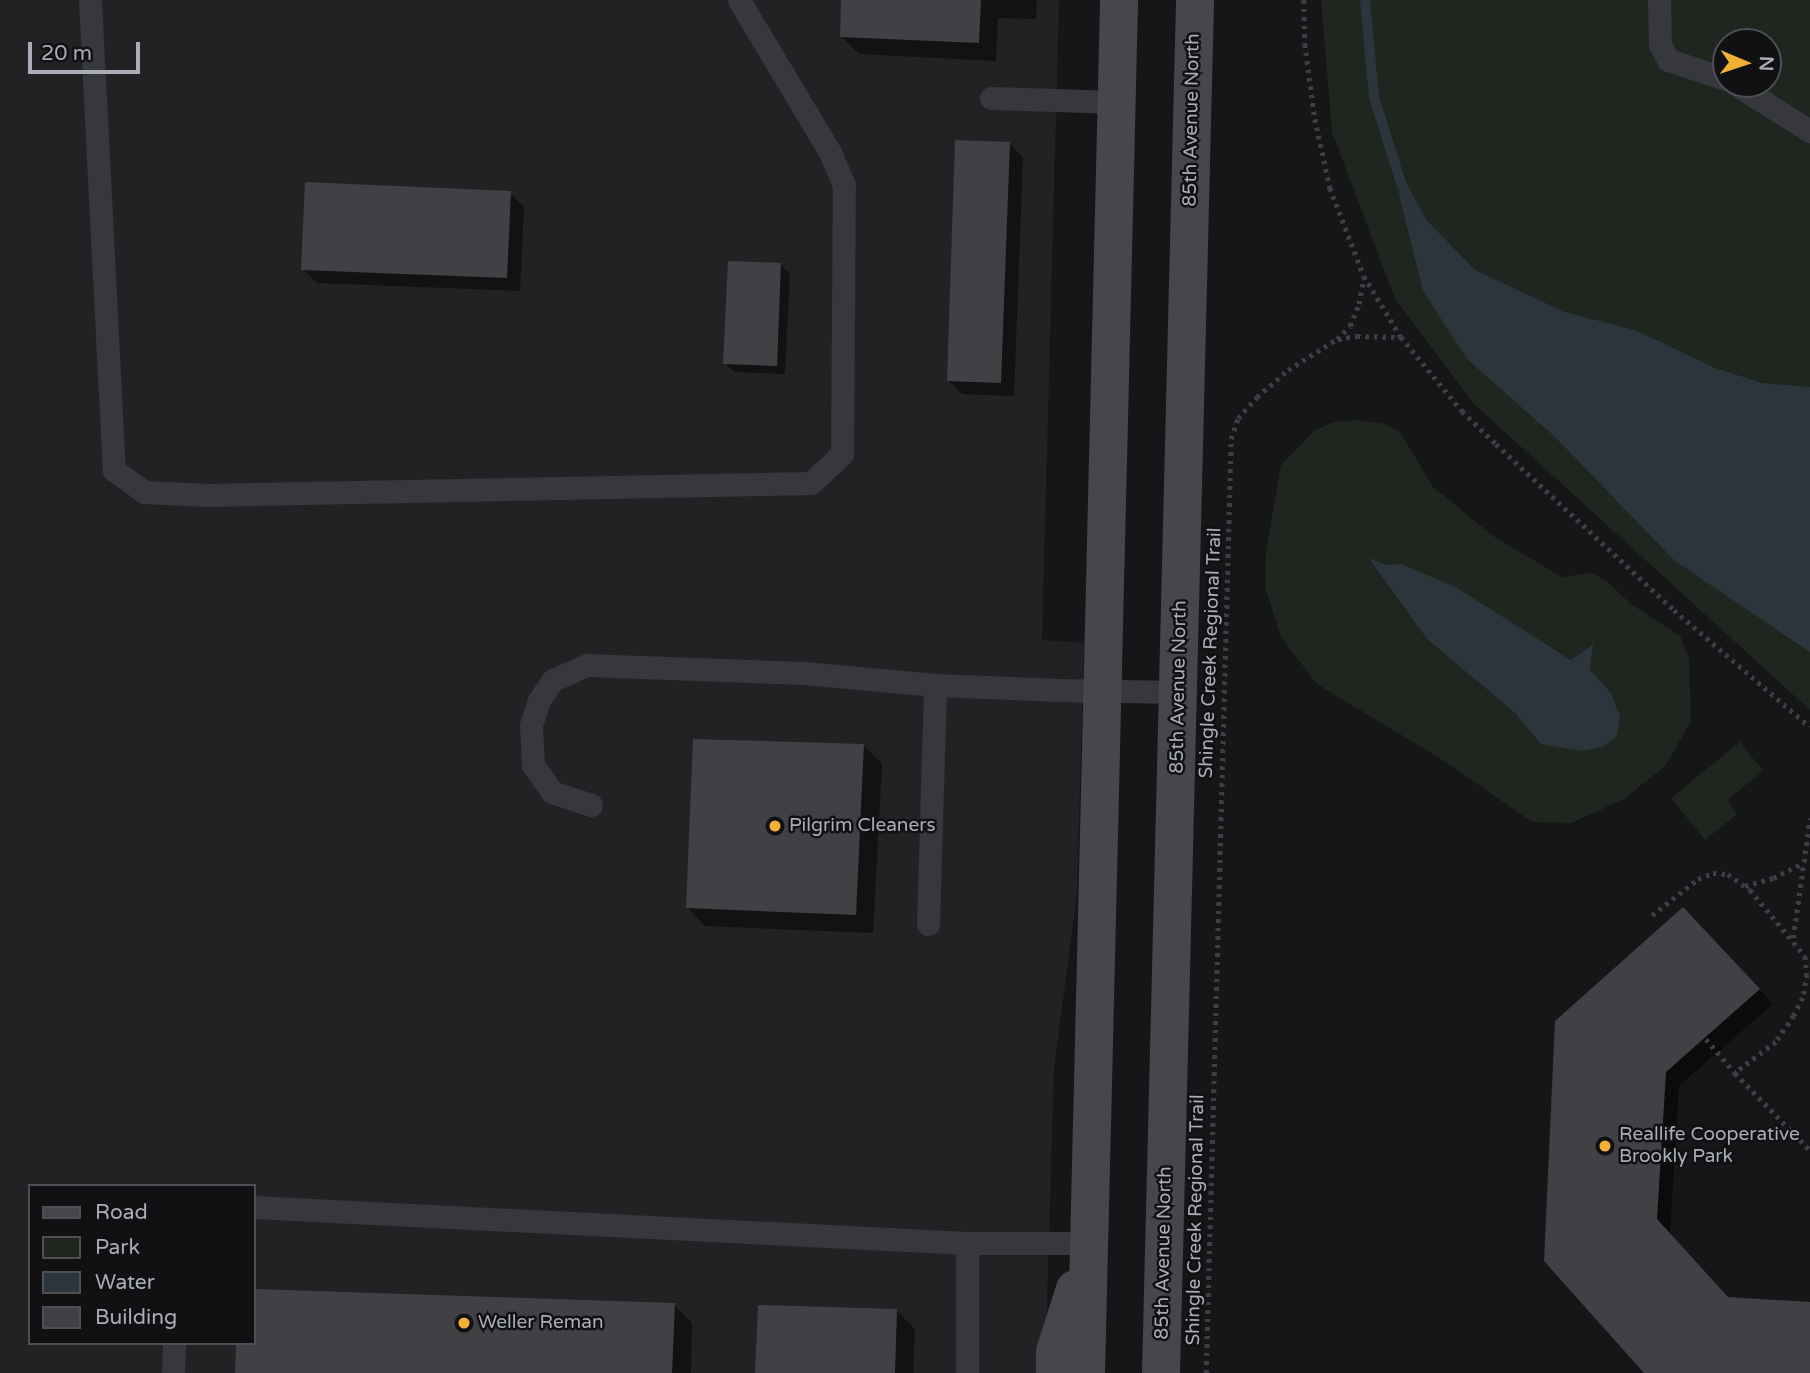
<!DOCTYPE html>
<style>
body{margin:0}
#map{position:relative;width:1810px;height:1373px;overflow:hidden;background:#161618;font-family:"Varela Round",sans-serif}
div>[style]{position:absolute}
.built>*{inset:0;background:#222225}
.green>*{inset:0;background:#1e261f}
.water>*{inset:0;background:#2c353c}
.shadow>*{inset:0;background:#0007}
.stream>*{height:10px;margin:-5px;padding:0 5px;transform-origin:5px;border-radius:5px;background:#2c353c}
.building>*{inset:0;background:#404145}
.path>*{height:4.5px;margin-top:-2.25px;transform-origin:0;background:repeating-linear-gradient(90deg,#3d3f44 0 3.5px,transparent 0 8.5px)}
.service>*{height:23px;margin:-11.5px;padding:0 11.5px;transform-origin:11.5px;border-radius:11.5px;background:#37383d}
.secondary>*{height:38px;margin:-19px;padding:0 19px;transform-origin:19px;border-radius:19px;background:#45474d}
.dots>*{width:19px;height:19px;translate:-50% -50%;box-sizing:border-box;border:4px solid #111113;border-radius:50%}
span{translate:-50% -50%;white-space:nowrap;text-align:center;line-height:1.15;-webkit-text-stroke:5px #111113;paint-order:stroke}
.street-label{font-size:19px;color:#a8adb8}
.poi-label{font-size:19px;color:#a8adb8}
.left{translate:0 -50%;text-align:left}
.legend{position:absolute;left:28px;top:1184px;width:228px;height:161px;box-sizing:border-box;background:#111113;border:2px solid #4d4f55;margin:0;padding:9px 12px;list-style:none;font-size:21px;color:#a8adb8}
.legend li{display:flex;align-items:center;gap:14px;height:35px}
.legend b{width:35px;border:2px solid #4d4f55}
.north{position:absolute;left:1712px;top:28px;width:70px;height:70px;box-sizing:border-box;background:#111113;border:2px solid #4d4f55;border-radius:50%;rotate:92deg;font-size:19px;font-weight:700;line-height:28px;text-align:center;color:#a8adb8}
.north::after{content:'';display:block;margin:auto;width:24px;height:32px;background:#f2b134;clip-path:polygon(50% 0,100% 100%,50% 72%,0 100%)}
.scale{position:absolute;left:28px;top:42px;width:112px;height:32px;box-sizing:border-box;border:4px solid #a8adb8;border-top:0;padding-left:9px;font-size:21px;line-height:24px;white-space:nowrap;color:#a8adb8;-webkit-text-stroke:5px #111113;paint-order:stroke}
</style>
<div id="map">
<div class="built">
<div style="clip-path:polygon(evenodd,0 0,1059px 0,1042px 640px,1084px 643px,1077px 893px,1054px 1069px,1045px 1373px,0 1373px,0 0,30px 1186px,254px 1186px,254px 1343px,30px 1343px,30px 1186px)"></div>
</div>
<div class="green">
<div style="clip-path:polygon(evenodd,1321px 0,1810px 0,1810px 710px,1473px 403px,1395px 299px,1332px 132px,1321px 0,1726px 42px,1768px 42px,1768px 84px,1726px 84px,1726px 42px)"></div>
<div style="clip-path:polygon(evenodd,1359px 420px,1385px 424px,1400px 432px,1433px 487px,1496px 538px,1562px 577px,1592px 573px,1607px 581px,1631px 604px,1680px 636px,1689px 658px,1691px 721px,1666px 765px,1624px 799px,1571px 823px,1532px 822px,1438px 757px,1317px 684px,1281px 637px,1265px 587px,1266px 552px,1281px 465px,1314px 431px,1333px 422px,1359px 420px,1368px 559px,1387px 565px,1402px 565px,1417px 572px,1485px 607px,1571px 660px,1592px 644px,1589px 670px,1611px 693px,1541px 744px,1515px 713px,1427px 639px,1368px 559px)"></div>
<div style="clip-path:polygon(1740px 742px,1763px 771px,1727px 800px,1737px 814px,1705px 840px,1671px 798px)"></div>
</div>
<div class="water">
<div style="clip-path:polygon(1398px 191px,1475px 270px,1564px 312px,1635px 330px,1715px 368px,1762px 383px,1810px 387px,1810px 652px,1675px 561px,1555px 437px,1467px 359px,1423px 291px)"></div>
<div style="clip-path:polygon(1368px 558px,1387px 565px,1402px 564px,1457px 588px,1571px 660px,1593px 644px,1590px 670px,1611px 693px,1620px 717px,1616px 737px,1603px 747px,1582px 751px,1541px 744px,1515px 713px,1427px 639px)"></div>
</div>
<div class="shadow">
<div style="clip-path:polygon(843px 0,1037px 0,1036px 19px,998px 18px,996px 61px,859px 54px,841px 36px)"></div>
<div style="clip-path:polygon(1009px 143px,1023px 157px,1014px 396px,962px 394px,948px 380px)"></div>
<div style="clip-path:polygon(510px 193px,524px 207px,520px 291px,317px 283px,303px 269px)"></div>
<div style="clip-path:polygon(781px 265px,790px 274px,785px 374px,734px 372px,725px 363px)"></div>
<div style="clip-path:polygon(864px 746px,882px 764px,873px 933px,705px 926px,687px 907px)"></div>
<div style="clip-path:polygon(1697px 924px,1773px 1004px,1679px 1086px,1670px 1235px,1729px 1298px,1810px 1303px,1810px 1373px,1646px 1373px,1546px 1260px)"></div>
<div style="clip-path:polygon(254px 1291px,674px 1305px,692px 1323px,691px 1373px,237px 1373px,254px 1343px)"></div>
<div style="clip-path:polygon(897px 1311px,915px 1329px,913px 1373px,757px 1373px)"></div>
</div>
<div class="stream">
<div style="left:1365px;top:0;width:97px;rotate:84.7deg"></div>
<div style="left:1374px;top:97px;width:90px;rotate:72.6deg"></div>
<div style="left:1401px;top:183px;width:41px;rotate:62.2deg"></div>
</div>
<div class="building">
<div style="clip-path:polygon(841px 0,981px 0,979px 43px,840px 37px)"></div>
<div style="clip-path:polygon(955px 140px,1010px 142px,1001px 383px,947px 381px)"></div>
<div style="clip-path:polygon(305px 182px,511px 191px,507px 278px,301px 270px)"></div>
<div style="clip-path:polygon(728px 261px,781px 263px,777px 366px,723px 364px)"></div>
<div style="clip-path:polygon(693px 739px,864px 744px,856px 915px,686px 908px)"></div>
<div style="clip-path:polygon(1683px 907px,1760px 989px,1666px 1072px,1657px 1219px,1728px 1297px,1810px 1302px,1810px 1373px,1644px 1373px,1544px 1261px,1555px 1021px)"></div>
<div style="clip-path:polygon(254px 1289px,675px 1303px,672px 1373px,235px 1373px,236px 1343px,254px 1343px)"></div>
<div style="clip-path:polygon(758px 1305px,897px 1309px,895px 1373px,755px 1373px)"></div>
</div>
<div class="path">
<div style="left:1304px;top:0;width:44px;rotate:88.7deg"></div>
<div style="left:1305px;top:44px;width:76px;rotate:82.4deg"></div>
<div style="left:1315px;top:119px;width:71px;rotate:77.7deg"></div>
<div style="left:1330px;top:188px;width:94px;rotate:68.9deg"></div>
<div style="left:1364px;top:276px;width:71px;rotate:58.8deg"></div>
<div style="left:1401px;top:337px;width:96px;rotate:50.5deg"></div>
<div style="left:1462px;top:411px;width:47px;rotate:44.1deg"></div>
<div style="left:1496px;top:444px;width:243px;rotate:43deg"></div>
<div style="left:1674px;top:610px;width:179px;rotate:40.7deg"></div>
<div style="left:1338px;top:339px;width:19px;rotate:-9deg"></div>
<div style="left:1357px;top:336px;width:44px;rotate:1.3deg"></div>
<div style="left:1745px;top:886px;width:29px;rotate:-16deg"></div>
<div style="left:1773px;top:878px;width:32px;rotate:-26deg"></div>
<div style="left:1652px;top:915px;width:58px;rotate:-38deg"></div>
<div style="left:1698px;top:879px;width:16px;rotate:-22deg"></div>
<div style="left:1713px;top:873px;width:15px;rotate:4deg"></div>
<div style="left:1728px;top:874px;width:27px;rotate:36deg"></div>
<div style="left:1750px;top:890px;width:86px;rotate:50.2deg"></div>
<div style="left:1805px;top:956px;width:18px;rotate:84deg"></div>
<div style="left:1807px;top:974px;width:24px;rotate:99deg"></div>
<div style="left:1803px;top:998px;width:20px;rotate:117deg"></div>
<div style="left:1794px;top:1016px;width:32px;rotate:125deg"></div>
<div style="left:1776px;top:1042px;width:51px;rotate:142.9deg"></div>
<div style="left:1735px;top:1073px;width:107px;rotate:45.8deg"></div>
<div style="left:1793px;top:938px;width:121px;rotate:-81.9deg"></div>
<div style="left:1706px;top:1039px;width:45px;rotate:49.5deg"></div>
<div style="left:1206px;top:1373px;width:934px;rotate:-88.47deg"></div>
<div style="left:1231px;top:439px;width:22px;rotate:-72deg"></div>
<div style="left:1238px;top:418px;width:28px;rotate:-48deg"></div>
<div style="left:1257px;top:397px;width:41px;rotate:-41.1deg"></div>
<div style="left:1288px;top:370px;width:58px;rotate:-32.3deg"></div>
<div style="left:1337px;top:339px;width:18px;rotate:-45deg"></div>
<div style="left:1350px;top:326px;width:24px;rotate:-68deg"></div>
<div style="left:1359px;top:304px;width:28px;rotate:-80deg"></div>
</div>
<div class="service">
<div style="left:90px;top:0;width:471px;rotate:87.1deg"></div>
<div style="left:114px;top:470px;width:37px;rotate:36deg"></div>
<div style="left:144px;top:492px;width:64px;rotate:2.7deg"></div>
<div style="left:208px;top:495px;width:603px;rotate:-1.14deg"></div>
<div style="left:811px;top:483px;width:42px;rotate:-43.1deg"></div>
<div style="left:842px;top:454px;width:269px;rotate:-89.6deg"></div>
<div style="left:844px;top:185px;width:34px;rotate:-113deg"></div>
<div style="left:831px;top:154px;width:179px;rotate:-120.9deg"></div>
<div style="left:1659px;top:0;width:44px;rotate:88.7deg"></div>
<div style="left:1660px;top:44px;width:18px;rotate:63deg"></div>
<div style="left:1668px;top:60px;width:61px;rotate:18.1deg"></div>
<div style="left:1735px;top:84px;width:89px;rotate:32.1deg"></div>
<div style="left:991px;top:98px;width:126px;rotate:1.8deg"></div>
<div style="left:591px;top:805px;width:41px;rotate:-161.6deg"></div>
<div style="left:552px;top:792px;width:33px;rotate:-125deg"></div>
<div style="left:533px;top:765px;width:40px;rotate:-92.9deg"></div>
<div style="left:531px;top:725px;width:26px;rotate:-72deg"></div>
<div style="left:539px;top:700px;width:24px;rotate:-55deg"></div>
<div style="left:553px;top:680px;width:37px;rotate:-24deg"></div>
<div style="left:587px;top:665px;width:217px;rotate:2.1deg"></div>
<div style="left:804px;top:673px;width:132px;rotate:5.2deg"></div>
<div style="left:935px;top:685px;width:124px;rotate:2.3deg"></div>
<div style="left:1059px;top:690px;width:120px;rotate:1deg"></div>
<div style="left:928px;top:924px;width:239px;rotate:-88.3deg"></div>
<div style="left:254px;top:1207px;width:714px;rotate:2.89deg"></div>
<div style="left:967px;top:1243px;width:122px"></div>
<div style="left:173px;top:1373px;width:30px;rotate:-88deg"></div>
<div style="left:967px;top:1373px;width:130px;rotate:-90deg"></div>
</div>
<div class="secondary">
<div style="left:1055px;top:1373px;width:21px;rotate:-90deg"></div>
<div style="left:1055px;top:1352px;width:66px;rotate:-72.4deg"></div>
<div style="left:1086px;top:1373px;width:1373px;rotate:-88.62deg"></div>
<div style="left:1161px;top:1373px;width:1373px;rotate:-88.58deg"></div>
</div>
<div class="dots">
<div style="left:775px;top:826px;background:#f2b134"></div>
<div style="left:1605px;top:1146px;background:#f2b134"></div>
<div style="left:464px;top:1323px;background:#f2b134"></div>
</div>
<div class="street-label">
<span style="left:1192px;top:120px;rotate:-89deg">85th Avenue North</span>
<span style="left:1211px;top:653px;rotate:-88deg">Shingle Creek Regional Trail</span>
<span style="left:1179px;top:687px;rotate:-89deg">85th Avenue North</span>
<span style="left:1196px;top:1220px;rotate:-89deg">Shingle Creek Regional Trail</span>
<span style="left:1164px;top:1253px;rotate:-89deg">85th Avenue North</span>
</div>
<div class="poi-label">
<span class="left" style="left:789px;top:826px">Pilgrim Cleaners</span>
<span class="left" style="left:1619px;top:1146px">Reallife Cooperative<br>Brookly Park</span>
<span class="left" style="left:478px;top:1323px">Weller Reman</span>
</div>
<ul class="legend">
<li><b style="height:9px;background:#45474d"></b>Road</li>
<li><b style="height:19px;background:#1e261f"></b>Park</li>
<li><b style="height:19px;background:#2c353c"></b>Water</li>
<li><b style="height:19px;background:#404145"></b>Building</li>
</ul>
<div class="north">N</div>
<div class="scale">20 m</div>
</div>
